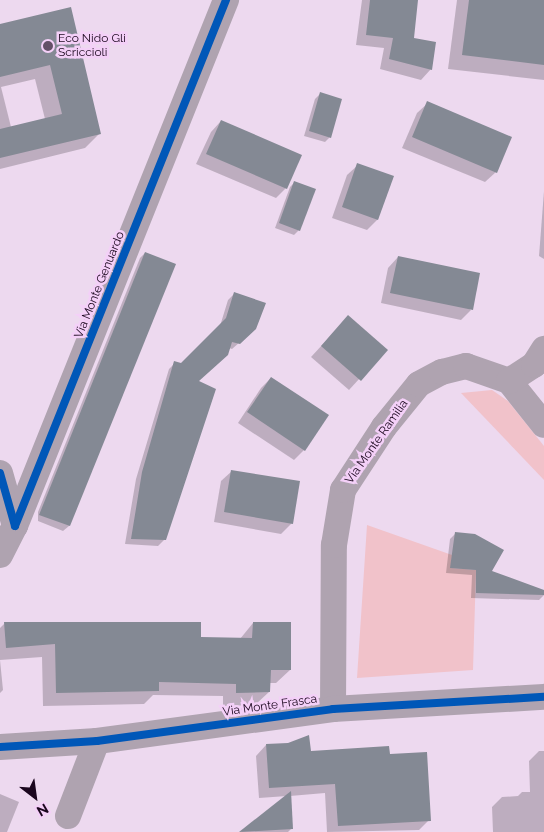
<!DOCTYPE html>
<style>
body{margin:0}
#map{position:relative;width:544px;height:832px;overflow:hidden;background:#edd9ef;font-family:Raleway,sans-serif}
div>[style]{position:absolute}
.green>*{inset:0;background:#f1c2ca}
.shadow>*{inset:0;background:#0003}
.building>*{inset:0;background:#848994}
.street>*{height:26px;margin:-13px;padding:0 13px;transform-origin:13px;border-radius:13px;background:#afa3b0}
.cycleway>*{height:8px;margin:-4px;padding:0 4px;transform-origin:4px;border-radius:4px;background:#0057b8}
.dots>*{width:14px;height:14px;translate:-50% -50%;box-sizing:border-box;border:2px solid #f4d0f8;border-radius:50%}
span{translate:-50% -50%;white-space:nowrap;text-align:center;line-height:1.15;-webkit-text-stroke:5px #f4d0f8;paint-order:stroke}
.poi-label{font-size:12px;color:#1b071e}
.left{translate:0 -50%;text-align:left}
.street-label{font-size:12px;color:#1b071e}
.north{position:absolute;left:10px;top:772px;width:50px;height:50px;-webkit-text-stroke:4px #f4d0f8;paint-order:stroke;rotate:150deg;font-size:14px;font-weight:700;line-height:20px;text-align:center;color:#1b071e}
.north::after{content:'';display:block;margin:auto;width:18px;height:22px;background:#1b071e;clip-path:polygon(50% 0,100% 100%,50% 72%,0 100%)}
</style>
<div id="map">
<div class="green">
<div style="clip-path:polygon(492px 390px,508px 401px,544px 446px,544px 480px,461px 393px)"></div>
<div style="clip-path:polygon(367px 525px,452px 555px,451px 568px,476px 570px,473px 670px,357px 678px)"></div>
</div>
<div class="shadow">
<div style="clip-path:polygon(362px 0,417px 0,412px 39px,431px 69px,421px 80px,380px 69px,384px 48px,356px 45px)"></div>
<div style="clip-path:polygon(457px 0,544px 0,544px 80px,448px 69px)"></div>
<div style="clip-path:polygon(evenodd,70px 8px,99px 134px,85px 148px,0 169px,0 25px,70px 8px,35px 79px,45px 119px,11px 127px,1px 87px,35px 79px)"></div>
<div style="clip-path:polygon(320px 94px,330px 137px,325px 142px,304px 136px,315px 99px)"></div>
<div style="clip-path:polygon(428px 103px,496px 172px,485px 182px,402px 148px,417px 113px)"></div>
<div style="clip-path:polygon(221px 121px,286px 188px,276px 198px,196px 164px,211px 132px)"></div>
<div style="clip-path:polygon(358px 165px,392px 177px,377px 220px,367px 230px,332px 218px,347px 175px)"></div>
<div style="clip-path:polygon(295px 182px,299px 230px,294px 235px,275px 228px,290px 187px)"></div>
<div style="clip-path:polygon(544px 191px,544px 259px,539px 256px)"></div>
<div style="clip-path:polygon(145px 253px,174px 265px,69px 526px,63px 531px,38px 521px,38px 512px,140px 258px)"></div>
<div style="clip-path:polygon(398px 257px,471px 310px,461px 320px,381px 303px,388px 268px)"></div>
<div style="clip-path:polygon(235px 293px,248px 335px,232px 349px,229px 348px,197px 382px,165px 539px,158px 546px,125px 544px,136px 479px,169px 369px,175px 363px,181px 365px,220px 326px,228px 300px)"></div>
<div style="clip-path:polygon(348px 317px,382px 354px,349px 390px,311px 357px)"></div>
<div style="clip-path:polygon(271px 378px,304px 450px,294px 460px,238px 423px,261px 388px)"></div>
<div style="clip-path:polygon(232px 471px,292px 523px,281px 534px,214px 522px,221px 481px)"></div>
<div style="clip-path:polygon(455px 534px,490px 571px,544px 591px,544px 595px,539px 600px,471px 598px,472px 575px,446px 573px,450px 539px)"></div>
<div style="clip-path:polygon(5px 623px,200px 639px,240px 639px,253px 623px,290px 670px,276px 683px,269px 683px,269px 692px,255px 705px,223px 706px,223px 696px,153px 695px,144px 704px,43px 706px,42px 657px,0 660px,3px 690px,0 693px,0 628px)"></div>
<div style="clip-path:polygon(266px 745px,310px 752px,389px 756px,429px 820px,419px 830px,327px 832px,325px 793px,290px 796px,292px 828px,288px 832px,241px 832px,287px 796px,259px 798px,256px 756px)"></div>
<div style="clip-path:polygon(539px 751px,544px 751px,544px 832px,493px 832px,492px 807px,502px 797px,518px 796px,522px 792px,530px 792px,529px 761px)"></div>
<div style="clip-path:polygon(0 794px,19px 802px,7px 832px,0 832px)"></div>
</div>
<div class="building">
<div style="clip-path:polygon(370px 0,418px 0,414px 38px,436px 42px,432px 70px,389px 59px,393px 38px,366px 35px)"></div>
<div style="clip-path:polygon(469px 0,544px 0,544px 65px,462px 55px)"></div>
<div style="clip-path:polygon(71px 7px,101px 134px,0 158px,0 129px,62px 114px,50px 65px,0 77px,0 24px)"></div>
<div style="clip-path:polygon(320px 92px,342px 99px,331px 138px,309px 131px)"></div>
<div style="clip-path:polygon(427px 101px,512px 137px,497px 173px,412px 137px)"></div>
<div style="clip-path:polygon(221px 120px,302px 155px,287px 189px,206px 154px)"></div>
<div style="clip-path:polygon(357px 163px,394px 176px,378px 220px,342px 207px)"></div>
<div style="clip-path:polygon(294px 181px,316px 189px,300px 231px,279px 223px)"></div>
<div style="clip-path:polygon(145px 252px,176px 264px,70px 526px,39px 515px)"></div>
<div style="clip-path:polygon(398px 256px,480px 273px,473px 310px,390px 293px)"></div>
<div style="clip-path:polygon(234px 292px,266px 303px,256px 329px,240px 344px,232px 342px,228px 355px,199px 381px,216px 389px,166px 540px,131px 539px,142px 472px,174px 361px,181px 363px,226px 318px)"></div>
<div style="clip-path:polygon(348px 315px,388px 350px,361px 381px,321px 346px)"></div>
<div style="clip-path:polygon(271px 377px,329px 415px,305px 451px,247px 412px)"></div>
<div style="clip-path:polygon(231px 470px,300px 481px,293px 524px,224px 512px)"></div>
<div style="clip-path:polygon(455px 532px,475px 534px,504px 550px,492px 571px,544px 590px,544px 595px,476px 593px,476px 570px,450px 568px)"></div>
<div style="clip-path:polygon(4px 622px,201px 622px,201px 637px,252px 638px,253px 622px,291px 622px,291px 670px,271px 670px,270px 692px,236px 693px,236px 684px,159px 682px,159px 691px,56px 693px,55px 644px,6px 648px)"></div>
<div style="clip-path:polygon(309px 735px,311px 751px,389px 746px,390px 754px,427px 752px,431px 821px,338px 826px,335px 784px,269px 788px,266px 744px,288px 743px)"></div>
<div style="clip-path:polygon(291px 791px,293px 829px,239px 832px)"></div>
</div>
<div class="street">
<div style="left:509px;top:381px;width:56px;rotate:51.5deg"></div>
<div style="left:0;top:473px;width:55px;rotate:74.2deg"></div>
<div style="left:15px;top:526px;width:567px;rotate:-68.14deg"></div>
<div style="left:0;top:555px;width:33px;rotate:-63deg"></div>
<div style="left:333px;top:709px;width:164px;rotate:-89.7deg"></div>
<div style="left:334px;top:545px;width:56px;rotate:-80.7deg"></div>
<div style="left:343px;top:490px;width:75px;rotate:-56.9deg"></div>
<div style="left:384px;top:427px;width:55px;rotate:-50.9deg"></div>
<div style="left:419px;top:384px;width:26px;rotate:-28deg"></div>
<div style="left:442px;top:372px;width:25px;rotate:-14deg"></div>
<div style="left:466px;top:366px;width:46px;rotate:19.2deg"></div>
<div style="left:509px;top:381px;width:30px;rotate:-33deg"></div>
<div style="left:534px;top:365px;width:19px;rotate:-58deg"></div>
<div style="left:0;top:747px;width:97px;rotate:-3.5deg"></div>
<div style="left:97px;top:741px;width:238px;rotate:-7.7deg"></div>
<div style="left:333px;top:709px;width:211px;rotate:-3.3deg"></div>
<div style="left:68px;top:816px;width:80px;rotate:-68.9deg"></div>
</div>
<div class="cycleway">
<div style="left:0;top:473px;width:55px;rotate:74.2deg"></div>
<div style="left:15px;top:526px;width:567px;rotate:-68.14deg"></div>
<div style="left:0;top:747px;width:97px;rotate:-3.5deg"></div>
<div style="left:97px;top:741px;width:238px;rotate:-7.7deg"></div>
<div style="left:333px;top:709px;width:211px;rotate:-3.3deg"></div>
</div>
<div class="dots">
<div style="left:48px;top:46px;background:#645067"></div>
</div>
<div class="poi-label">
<span class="left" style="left:58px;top:46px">Eco Nido Gli<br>Scriccioli</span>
</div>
<div class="street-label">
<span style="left:100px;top:285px;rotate:-68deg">Via Monte Genuardo</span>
<span style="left:377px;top:442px;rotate:-55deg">Via Monte Ramilia</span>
<span style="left:270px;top:706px;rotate:-8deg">Via Monte Frasca</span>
</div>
<div class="north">N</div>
</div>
